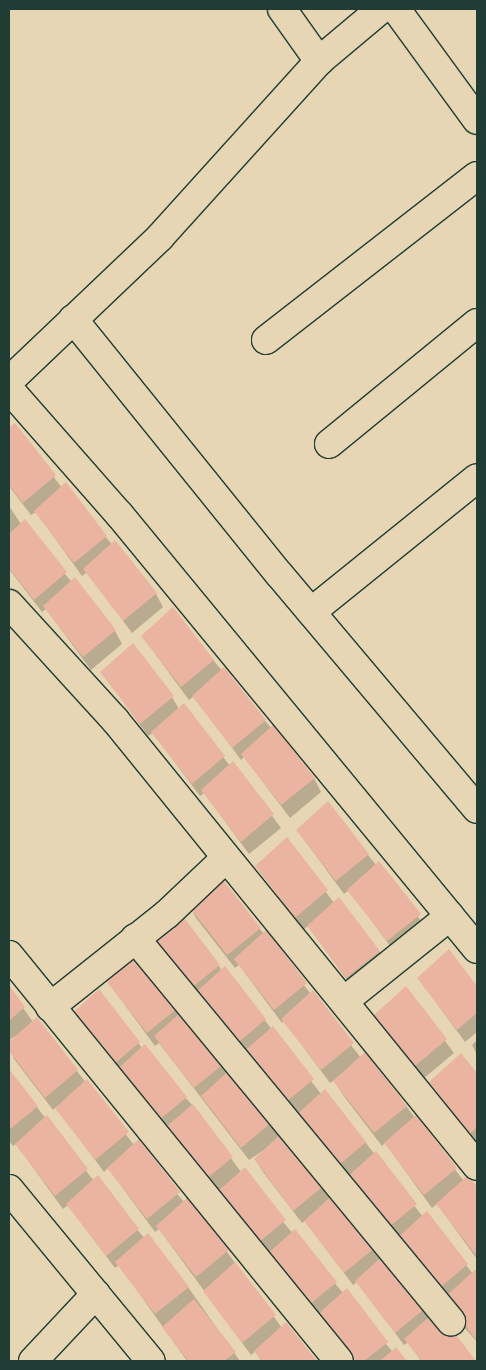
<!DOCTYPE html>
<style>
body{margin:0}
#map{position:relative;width:486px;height:1370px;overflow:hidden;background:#e7d6b3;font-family:"Indie Flower",sans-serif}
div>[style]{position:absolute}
.shadow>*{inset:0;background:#0003}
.building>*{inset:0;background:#ebb4a1}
.roads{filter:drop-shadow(1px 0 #1f3d34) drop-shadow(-1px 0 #1f3d34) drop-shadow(0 1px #1f3d34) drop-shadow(0 -1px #1f3d34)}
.street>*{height:28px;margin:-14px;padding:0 14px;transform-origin:14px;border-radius:14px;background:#e7d6b3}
.secondary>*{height:28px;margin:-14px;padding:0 14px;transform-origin:14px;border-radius:14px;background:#e7d6b3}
span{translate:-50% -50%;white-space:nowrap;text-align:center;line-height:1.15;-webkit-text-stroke:4px #e7d6b3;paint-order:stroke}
.frame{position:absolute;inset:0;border:10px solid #1f3d34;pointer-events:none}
</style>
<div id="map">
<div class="shadow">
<div style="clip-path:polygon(14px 424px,62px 488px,156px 594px,163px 607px,132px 633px,87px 572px,82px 576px,36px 512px,31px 515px,9px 486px,9px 429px)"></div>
<div style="clip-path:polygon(9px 506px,21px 524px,115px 631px,122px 644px,91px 670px,46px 609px,42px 612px,9px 569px)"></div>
<div style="clip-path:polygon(142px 636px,213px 660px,314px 778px,321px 792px,290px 818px,244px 757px,241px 760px,194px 696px,189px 700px)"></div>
<div style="clip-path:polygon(102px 672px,172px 697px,179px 709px,183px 705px,230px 766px,233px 763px,281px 828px,249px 854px,204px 793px,200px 796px,153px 733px,148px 736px)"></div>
<div style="clip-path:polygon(297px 830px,368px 855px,427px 928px,396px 954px,349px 890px,344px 894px)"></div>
<div style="clip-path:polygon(287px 839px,334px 903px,379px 951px,386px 965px,355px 991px,308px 926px,303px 930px,257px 866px)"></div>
<div style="clip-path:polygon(219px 877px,361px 1058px,406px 1106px,463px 1180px,468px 1176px,477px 1189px,477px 1259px,437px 1204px,432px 1208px,385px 1143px,382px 1146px,343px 1095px,335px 1082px,342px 1075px,330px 1083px,284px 1021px,282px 1023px,239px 965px,235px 968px,196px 918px,189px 904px)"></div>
<div style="clip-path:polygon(449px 951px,477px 988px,477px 1032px,465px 1042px,418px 978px)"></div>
<div style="clip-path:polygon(156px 954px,219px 966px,222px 971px,225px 968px,321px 1094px,325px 1090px,423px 1217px,427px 1213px,473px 1274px,476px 1271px,477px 1342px,392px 1244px,301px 1112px,289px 1119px)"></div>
<div style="clip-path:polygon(139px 955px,436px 1312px,475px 1361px,421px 1361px,408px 1342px,404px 1345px,357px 1282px,353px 1285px,305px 1221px,302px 1223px,263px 1172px,255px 1159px,270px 1146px,249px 1160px,159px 1043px,155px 1046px,108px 982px)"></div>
<div style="clip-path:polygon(9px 988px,33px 1022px,77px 1071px,134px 1145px,184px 1202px,188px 1198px,282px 1328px,286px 1324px,315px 1361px,261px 1361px,256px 1351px,251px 1355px,159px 1229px,155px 1232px,108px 1168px,104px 1172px,56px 1107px,53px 1110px,14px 1059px,9px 1044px,21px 1033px,9px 1040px)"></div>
<div style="clip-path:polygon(406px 988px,454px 1053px,423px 1079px,376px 1015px)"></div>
<div style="clip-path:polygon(99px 991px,142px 1048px,192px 1105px,241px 1172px,392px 1351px,396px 1348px,406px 1361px,347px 1361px,273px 1271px,229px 1183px,208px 1197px,118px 1080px)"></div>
<div style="clip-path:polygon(477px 1040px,477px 1055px,472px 1045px)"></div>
<div style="clip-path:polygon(461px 1055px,477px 1075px,477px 1145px,431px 1082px)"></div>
<div style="clip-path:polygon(9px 1071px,94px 1181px,188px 1287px,240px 1361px,187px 1361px,119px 1265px,115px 1268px,68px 1205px,63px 1209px,16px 1144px,13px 1146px,9px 1141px)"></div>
</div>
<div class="building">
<div style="clip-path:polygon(15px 423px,56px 475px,23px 503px,9px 485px,9px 428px)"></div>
<div style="clip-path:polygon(66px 482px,107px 536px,74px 563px,34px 511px)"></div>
<div style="clip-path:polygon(25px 519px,67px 572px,34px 600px,9px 568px,9px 534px)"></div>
<div style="clip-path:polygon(115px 540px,157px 593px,123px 621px,83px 569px)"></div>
<div style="clip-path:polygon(75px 577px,116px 630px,83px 657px,43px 606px)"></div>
<div style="clip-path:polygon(173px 607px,214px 660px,181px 687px,141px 636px)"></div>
<div style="clip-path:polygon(133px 643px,174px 696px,140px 724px,100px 672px)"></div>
<div style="clip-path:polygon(224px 667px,266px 720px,232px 748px,192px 696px)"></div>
<div style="clip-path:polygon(184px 703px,225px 756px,192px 784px,151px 732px)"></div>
<div style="clip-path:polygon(273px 725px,315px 778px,281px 805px,241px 754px)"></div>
<div style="clip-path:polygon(233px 761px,274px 814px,241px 842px,201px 790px)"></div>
<div style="clip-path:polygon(328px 801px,369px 854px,336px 881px,296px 830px)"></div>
<div style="clip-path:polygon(287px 837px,328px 890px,295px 918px,255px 866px)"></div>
<div style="clip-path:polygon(379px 861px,421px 914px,387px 941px,347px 890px)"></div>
<div style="clip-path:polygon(219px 875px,261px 928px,227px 955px,187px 904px)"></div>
<div style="clip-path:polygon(339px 897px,380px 951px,346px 978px,307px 926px)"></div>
<div style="clip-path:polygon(179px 911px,220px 965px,186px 992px,147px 940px)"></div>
<div style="clip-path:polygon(266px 930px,307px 983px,274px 1010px,234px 959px)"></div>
<div style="clip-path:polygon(449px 949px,477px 986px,477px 1013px,457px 1030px,417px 978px)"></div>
<div style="clip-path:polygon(139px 953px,180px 1006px,147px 1033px,107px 982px)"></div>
<div style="clip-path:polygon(225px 966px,266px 1019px,233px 1047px,193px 995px)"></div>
<div style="clip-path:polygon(9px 985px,25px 1007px,9px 1021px)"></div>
<div style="clip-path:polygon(406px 986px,447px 1039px,414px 1067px,374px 1015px)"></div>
<div style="clip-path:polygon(99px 989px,140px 1042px,107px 1070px,67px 1018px)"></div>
<div style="clip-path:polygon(313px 990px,354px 1043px,321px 1070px,281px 1019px)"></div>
<div style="clip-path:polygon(186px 1008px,227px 1061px,194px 1088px,154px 1036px)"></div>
<div style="clip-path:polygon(37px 1017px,78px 1070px,45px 1098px,9px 1051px,9px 1042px)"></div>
<div style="clip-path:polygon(273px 1026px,314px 1079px,280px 1107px,240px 1055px)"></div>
<div style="clip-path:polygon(145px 1044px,187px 1097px,153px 1125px,113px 1073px)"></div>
<div style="clip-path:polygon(365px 1052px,407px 1106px,374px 1133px,333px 1081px)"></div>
<div style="clip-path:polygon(461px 1053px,477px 1073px,477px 1127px,470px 1134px,429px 1082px)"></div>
<div style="clip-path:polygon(233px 1067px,274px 1120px,241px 1148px,201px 1096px)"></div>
<div style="clip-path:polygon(9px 1069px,38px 1106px,9px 1130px)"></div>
<div style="clip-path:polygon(87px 1079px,129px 1132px,95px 1160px,55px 1108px)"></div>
<div style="clip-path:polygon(325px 1089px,366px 1142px,333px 1170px,293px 1118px)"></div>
<div style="clip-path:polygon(193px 1104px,233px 1157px,200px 1184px,160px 1132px)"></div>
<div style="clip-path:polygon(47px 1115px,88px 1169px,55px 1196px,15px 1144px)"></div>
<div style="clip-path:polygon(416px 1115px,457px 1168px,424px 1195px,384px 1143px)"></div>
<div style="clip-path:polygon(285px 1130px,327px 1183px,293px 1211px,254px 1159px)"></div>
<div style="clip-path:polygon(139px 1139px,180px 1192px,147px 1219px,107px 1168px)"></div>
<div style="clip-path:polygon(376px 1151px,417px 1204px,384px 1231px,344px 1180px)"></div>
<div style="clip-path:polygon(245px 1167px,286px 1220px,253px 1247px,213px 1196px)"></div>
<div style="clip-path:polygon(98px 1175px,139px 1229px,106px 1256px,66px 1204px)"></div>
<div style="clip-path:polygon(468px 1175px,477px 1187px,476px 1255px,436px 1204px)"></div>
<div style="clip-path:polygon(336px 1192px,377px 1246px,344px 1273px,304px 1221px)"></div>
<div style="clip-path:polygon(188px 1197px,229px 1250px,196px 1277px,156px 1226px)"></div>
<div style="clip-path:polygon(427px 1211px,468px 1264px,435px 1292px,395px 1240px)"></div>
<div style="clip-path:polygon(295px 1229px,337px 1282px,304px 1309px,264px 1257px)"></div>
<div style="clip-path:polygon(148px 1233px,189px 1287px,155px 1314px,115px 1262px)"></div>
<div style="clip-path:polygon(387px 1252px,429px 1305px,395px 1333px,355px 1281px)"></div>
<div style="clip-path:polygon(235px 1262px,276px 1315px,242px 1343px,203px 1291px)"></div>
<div style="clip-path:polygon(476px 1269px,477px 1270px,477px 1341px,444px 1298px)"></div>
<div style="clip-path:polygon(347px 1288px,388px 1342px,364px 1361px,348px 1361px,315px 1317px)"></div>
<div style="clip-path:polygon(194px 1299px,236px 1352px,224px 1361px,188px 1361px,162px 1327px)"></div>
<div style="clip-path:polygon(437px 1310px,476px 1361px,422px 1361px,404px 1339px)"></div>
<div style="clip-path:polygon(286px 1322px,317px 1361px,262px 1361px,254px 1351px)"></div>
<div style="clip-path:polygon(396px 1347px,407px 1361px,380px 1361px)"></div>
</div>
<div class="roads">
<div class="street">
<div style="left:282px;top:9px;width:64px;rotate:54.6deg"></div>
<div style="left:396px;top:9px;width:137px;rotate:53.9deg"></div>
<div style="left:73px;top:319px;width:328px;rotate:51.1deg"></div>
<div style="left:279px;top:574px;width:307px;rotate:49.9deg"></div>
<div style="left:266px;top:340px;width:267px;rotate:-37.9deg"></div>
<div style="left:9px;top:389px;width:167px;rotate:48.7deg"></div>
<div style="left:119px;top:514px;width:563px;rotate:50.55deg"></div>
<div style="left:329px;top:444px;width:191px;rotate:-39.3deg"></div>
<div style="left:9px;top:604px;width:157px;rotate:47.6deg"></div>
<div style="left:115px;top:720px;width:574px;rotate:50.94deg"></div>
<div style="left:311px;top:612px;width:213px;rotate:-38.9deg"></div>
<div style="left:135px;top:938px;width:497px;rotate:50.5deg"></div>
<div style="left:9px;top:955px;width:523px;rotate:50.9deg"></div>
<div style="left:344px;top:1001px;width:136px;rotate:-38.7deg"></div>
<div style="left:50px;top:1007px;width:149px;rotate:-38.5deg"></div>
<div style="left:167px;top:914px;width:81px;rotate:-43.5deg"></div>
<div style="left:9px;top:1189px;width:223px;rotate:50.5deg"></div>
<div style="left:33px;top:1361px;width:92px;rotate:-46.8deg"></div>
</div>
<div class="secondary">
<div style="left:9px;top:381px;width:209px;rotate:-43.6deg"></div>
<div style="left:160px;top:237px;width:237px;rotate:-47.9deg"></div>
<div style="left:319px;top:61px;width:81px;rotate:-40deg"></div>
</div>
</div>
<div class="frame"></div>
</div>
